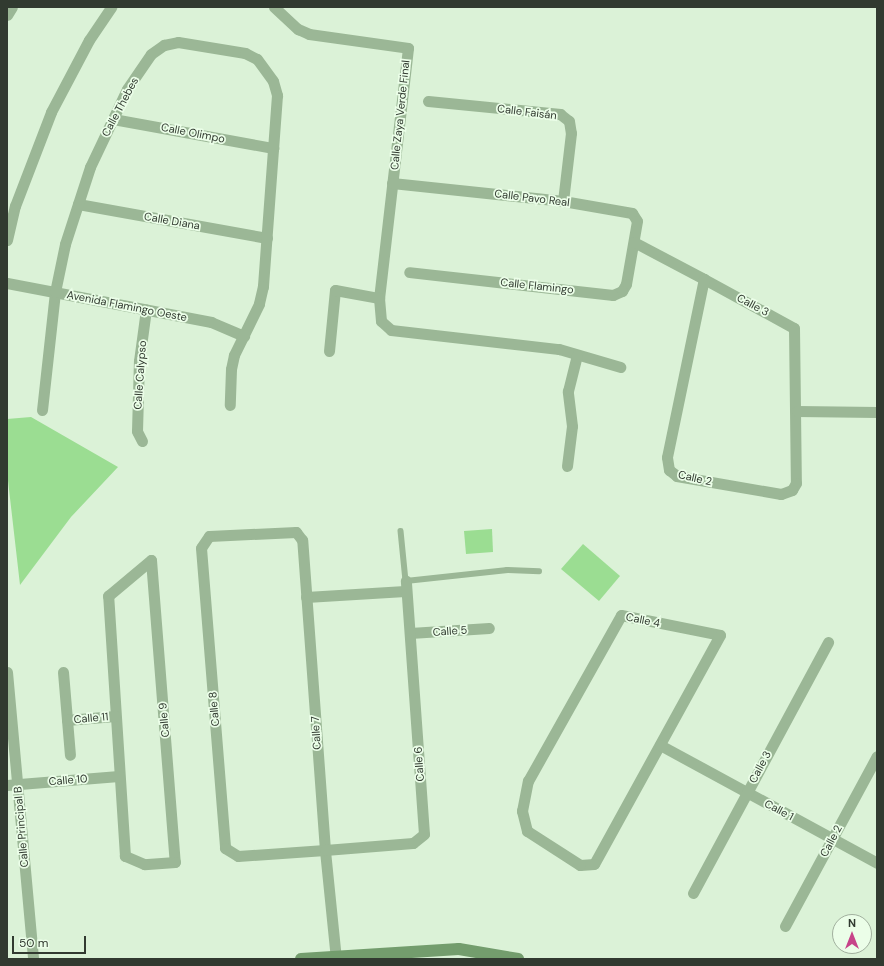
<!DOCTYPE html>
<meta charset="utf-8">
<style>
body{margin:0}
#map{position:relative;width:884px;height:966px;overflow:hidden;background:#dbf2d7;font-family:"DM Sans",sans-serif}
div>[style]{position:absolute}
.green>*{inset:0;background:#9bdd92}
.lane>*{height:5.5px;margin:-2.75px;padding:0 2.75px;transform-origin:2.75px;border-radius:2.75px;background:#9bb796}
.street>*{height:11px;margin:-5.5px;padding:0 5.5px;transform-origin:5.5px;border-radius:5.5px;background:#9bb796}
.secondary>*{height:12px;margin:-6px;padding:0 6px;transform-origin:6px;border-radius:6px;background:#739d6d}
span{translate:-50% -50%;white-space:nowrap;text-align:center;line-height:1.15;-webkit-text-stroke:3.5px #ebfee8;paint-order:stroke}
.street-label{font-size:11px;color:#313a30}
.frame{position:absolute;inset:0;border:8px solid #313a30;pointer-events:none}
.north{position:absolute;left:832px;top:914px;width:40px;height:40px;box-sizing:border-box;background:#ebfee8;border:1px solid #a1b09e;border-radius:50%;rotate:0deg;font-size:11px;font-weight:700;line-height:16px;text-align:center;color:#313a30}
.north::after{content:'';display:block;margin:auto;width:14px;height:18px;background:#c74489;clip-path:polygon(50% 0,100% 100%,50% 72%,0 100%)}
.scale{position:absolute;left:12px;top:936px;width:74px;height:18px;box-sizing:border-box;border:2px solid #313a30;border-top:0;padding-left:5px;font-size:12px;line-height:14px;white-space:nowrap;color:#313a30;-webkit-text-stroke:3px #ebfee8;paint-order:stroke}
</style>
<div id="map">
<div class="green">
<div style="clip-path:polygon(31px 417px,118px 467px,71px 517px,20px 585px,7px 472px,7px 419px)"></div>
<div style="clip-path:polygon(492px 529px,493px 552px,466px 554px,464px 531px)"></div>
<div style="clip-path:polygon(583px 544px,620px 576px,599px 601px,561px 569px)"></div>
</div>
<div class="lane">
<div style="left:401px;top:531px;width:50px;rotate:84.3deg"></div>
<div style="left:406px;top:581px;width:102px;rotate:-6.2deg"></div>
<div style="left:507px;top:570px;width:32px;rotate:2deg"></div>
</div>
<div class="street">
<div style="left:274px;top:7px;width:33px;rotate:43deg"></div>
<div style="left:298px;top:29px;width:12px;rotate:24deg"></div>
<div style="left:309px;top:34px;width:100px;rotate:8deg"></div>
<div style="left:408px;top:48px;width:252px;rotate:96.6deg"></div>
<div style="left:379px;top:298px;width:23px;rotate:85deg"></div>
<div style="left:381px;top:321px;width:13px;rotate:42deg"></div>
<div style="left:391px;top:330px;width:169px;rotate:6.5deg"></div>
<div style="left:559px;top:349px;width:64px;rotate:16.4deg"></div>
<div style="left:7px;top:15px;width:9px;rotate:-58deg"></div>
<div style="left:428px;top:101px;width:133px;rotate:5.6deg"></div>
<div style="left:560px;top:114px;width:11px;rotate:38deg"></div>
<div style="left:569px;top:121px;width:12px;rotate:81deg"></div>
<div style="left:571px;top:133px;width:68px;rotate:96.7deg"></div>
<div style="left:113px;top:119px;width:163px;rotate:10.3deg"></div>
<div style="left:392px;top:183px;width:172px;rotate:6deg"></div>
<div style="left:563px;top:201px;width:70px;rotate:9.9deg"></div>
<div style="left:632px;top:213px;width:9px;rotate:58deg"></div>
<div style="left:637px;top:221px;width:64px;rotate:99.9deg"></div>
<div style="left:626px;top:284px;width:8px;rotate:120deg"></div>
<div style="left:622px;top:291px;width:10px;rotate:156deg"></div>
<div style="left:613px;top:295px;width:205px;rotate:-173.6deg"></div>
<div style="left:78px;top:204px;width:192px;rotate:10.2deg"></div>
<div style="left:7px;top:240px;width:35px;rotate:-77deg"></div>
<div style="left:15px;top:206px;width:101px;rotate:-69deg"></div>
<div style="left:51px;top:112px;width:81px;rotate:-62.2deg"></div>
<div style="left:89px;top:40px;width:40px;rotate:-56deg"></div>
<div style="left:634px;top:242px;width:79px;rotate:27.9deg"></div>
<div style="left:704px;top:279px;width:102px;rotate:28.6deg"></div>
<div style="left:794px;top:328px;width:155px;rotate:89.3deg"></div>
<div style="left:796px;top:483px;width:8px;rotate:120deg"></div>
<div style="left:792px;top:490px;width:12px;rotate:160deg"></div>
<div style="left:781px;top:494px;width:106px;rotate:-170.2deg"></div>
<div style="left:677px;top:476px;width:10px;rotate:-143deg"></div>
<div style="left:669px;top:470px;width:13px;rotate:-99deg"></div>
<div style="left:667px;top:457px;width:182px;rotate:-78.3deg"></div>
<div style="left:7px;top:283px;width:208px;rotate:10.8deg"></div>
<div style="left:211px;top:322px;width:36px;rotate:23deg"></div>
<div style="left:329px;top:351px;width:61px;rotate:-84.4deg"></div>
<div style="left:335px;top:290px;width:45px;rotate:10.3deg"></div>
<div style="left:42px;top:410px;width:119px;rotate:-83.7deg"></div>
<div style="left:55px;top:292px;width:49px;rotate:-78.2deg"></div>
<div style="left:65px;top:244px;width:81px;rotate:-72deg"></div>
<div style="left:90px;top:167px;width:86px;rotate:-64.6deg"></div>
<div style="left:127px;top:89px;width:42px;rotate:-55.6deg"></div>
<div style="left:151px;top:54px;width:16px;rotate:-35deg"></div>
<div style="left:164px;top:45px;width:14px;rotate:-12deg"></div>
<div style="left:178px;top:42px;width:68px;rotate:9.3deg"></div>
<div style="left:245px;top:53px;width:13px;rotate:27deg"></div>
<div style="left:257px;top:59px;width:27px;rotate:54deg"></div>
<div style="left:273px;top:81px;width:15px;rotate:74deg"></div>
<div style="left:277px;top:95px;width:192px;rotate:94.2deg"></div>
<div style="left:263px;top:286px;width:18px;rotate:103deg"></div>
<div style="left:259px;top:304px;width:57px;rotate:116.1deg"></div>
<div style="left:234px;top:355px;width:14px;rotate:102deg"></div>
<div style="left:231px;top:369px;width:36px;rotate:92deg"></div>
<div style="left:797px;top:411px;width:80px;rotate:0.7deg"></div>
<div style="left:142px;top:441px;width:11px;rotate:-117deg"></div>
<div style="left:137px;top:431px;width:70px;rotate:-88.4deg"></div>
<div style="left:139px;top:361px;width:52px;rotate:-82.3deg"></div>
<div style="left:567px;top:466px;width:40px;rotate:-82.9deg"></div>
<div style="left:572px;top:426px;width:35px;rotate:-97deg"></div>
<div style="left:568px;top:391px;width:37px;rotate:-76deg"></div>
<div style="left:151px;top:560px;width:303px;rotate:85.5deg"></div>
<div style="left:175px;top:862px;width:31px;rotate:176deg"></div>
<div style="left:144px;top:864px;width:21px;rotate:-157deg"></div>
<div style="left:125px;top:856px;width:261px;rotate:-93.7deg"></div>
<div style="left:108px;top:596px;width:56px;rotate:-39.9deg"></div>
<div style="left:306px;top:597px;width:99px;rotate:-3.5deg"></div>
<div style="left:621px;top:615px;width:101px;rotate:11.4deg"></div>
<div style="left:720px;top:635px;width:261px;rotate:118.8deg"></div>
<div style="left:594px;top:864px;width:14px;rotate:176deg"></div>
<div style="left:580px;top:865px;width:63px;rotate:-147.3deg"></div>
<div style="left:527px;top:831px;width:21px;rotate:-104deg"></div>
<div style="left:522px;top:811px;width:31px;rotate:-79deg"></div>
<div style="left:528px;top:781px;width:190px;rotate:-60.7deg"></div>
<div style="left:410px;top:633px;width:79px;rotate:-3.6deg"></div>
<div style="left:7px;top:672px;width:288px;rotate:84.8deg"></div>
<div style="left:63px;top:672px;width:83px;rotate:85.2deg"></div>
<div style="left:67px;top:720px;width:48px;rotate:-4.8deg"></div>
<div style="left:660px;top:745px;width:247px;rotate:28.5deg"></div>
<div style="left:7px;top:785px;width:112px;rotate:-4.6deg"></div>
<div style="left:693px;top:893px;width:285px;rotate:-61.7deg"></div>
<div style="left:785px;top:926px;width:193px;rotate:-61.6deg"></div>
<div style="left:336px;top:959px;width:110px;rotate:-95.8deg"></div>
<div style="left:325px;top:850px;width:311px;rotate:-94.2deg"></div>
<div style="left:302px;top:540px;width:10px;rotate:-127deg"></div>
<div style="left:296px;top:532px;width:87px;rotate:177.4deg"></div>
<div style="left:209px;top:536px;width:14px;rotate:124deg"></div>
<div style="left:201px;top:548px;width:301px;rotate:85.4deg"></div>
<div style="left:225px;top:848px;width:15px;rotate:32deg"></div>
<div style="left:238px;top:856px;width:87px;rotate:-3.9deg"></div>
<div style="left:325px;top:850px;width:88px;rotate:-4.5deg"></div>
<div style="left:413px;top:843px;width:14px;rotate:-39deg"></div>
<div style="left:424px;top:834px;width:254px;rotate:-94.1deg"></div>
</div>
<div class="secondary">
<div style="left:301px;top:959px;width:158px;rotate:-3.6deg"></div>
<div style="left:459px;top:949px;width:60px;rotate:9.6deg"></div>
</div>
<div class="street-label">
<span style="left:120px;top:107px;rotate:-62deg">Calle Thebes</span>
<span style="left:527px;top:112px;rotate:7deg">Calle Faisán</span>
<span style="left:400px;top:115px;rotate:-84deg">Calle Zaya Verde Final</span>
<span style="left:193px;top:133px;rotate:11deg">Calle Olimpo</span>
<span style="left:532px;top:198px;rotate:7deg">Calle Pavo Real</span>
<span style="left:172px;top:221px;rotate:10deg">Calle Diana</span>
<span style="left:537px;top:286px;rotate:6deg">Calle Flamingo</span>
<span style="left:753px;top:305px;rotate:28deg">Calle 3</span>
<span style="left:127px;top:306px;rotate:11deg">Avenida Flamingo Oeste</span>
<span style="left:140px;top:375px;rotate:-86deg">Calle Calypso</span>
<span style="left:695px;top:478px;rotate:13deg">Calle 2</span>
<span style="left:643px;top:620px;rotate:11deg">Calle 4</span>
<span style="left:450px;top:631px;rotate:-4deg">Calle 5</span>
<span style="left:214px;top:709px;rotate:-95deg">Calle 8</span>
<span style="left:91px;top:718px;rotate:-5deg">Calle 11</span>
<span style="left:164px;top:720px;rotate:-95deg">Calle 9</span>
<span style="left:316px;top:733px;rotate:-94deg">Calle 7</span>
<span style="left:419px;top:764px;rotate:-94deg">Calle 6</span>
<span style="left:760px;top:767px;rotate:-62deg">Calle 3</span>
<span style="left:68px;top:780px;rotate:-5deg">Calle 10</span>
<span style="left:779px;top:810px;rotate:28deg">Calle 1</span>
<span style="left:21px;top:827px;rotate:-95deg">Calle Principal B</span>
<span style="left:831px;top:841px;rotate:-62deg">Calle 2</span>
</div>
<div class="frame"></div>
<div class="north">N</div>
<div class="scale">50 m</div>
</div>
